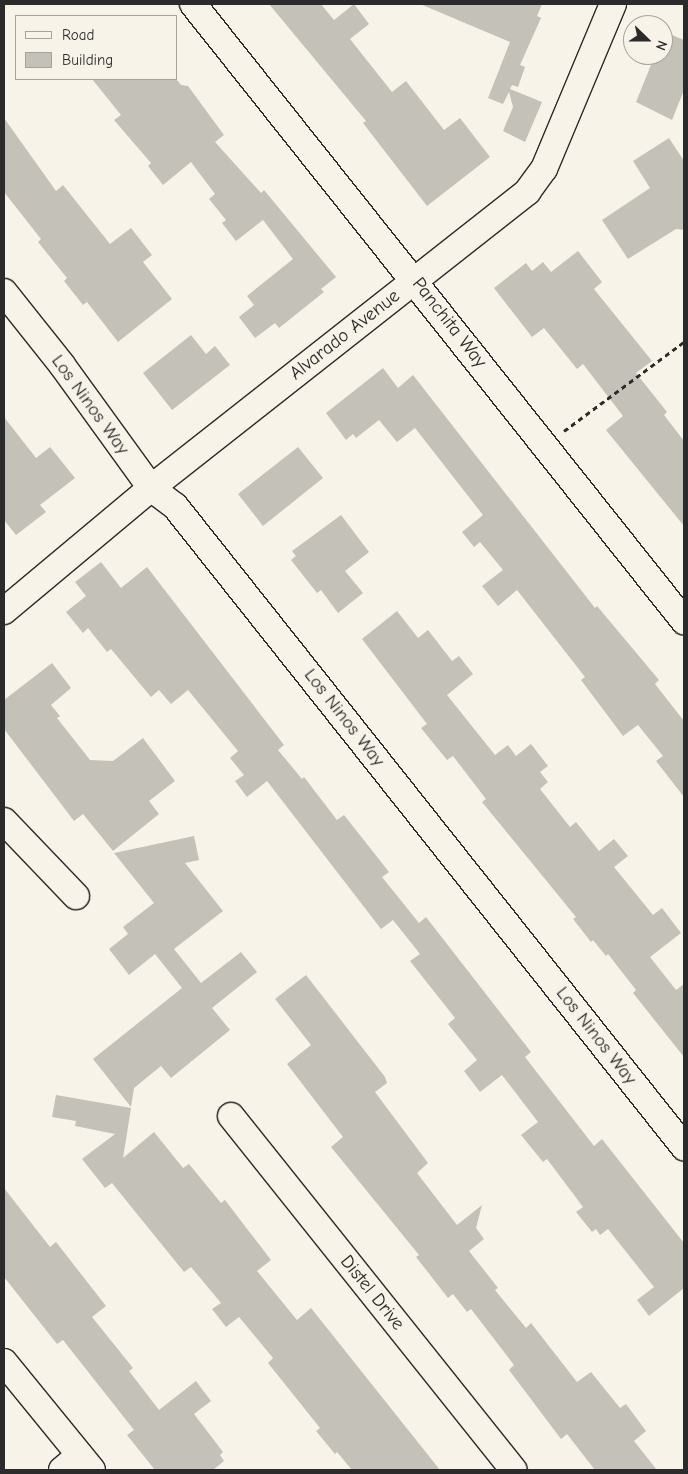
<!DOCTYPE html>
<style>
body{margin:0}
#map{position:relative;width:688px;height:1474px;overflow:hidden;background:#f7f3e8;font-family:"Comic Neue",sans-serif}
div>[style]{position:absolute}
.building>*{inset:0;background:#c4c1b9}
.path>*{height:3px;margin-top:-1.5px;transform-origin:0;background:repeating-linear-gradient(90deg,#2b2b2b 0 5px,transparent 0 9px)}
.roads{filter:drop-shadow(1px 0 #2b2b2b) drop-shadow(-1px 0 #2b2b2b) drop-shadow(0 1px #2b2b2b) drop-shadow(0 -1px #2b2b2b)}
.minor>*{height:26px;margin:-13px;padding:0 13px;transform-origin:13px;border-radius:13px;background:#f7f3e8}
span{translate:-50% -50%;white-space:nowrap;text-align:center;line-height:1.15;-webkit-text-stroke:4.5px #f7f3e8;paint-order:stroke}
.street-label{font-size:19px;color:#2b2b2b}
.frame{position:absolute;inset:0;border:5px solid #2b2b2b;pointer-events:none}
.legend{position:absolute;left:15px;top:15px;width:162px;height:65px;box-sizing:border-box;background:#f7f3e8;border:1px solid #a5a39c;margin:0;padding:6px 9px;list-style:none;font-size:15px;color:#2b2b2b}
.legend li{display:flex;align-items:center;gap:10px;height:25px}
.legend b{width:25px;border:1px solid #a5a39c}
.north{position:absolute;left:623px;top:15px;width:50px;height:50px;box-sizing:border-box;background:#f7f3e8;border:1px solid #a5a39c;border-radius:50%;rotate:112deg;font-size:14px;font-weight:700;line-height:20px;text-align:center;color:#2b2b2b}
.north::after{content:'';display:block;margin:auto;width:18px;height:22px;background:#2b2b2b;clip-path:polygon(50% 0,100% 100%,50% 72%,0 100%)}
</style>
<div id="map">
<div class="building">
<div style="clip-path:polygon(269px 4px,321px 4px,334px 20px,354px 4px,369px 24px,350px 39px,392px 92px,406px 81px,444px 130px,460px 118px,490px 157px,427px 206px,363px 123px,366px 121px)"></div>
<div style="clip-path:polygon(420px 4px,542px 4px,537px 16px,541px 18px,520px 65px,525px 67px,518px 87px,512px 85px,510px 89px,542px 102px,525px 142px,503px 131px,513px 107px,509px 92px,503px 104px,488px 98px,510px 42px)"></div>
<div style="clip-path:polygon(663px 31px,684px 40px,684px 90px,672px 120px,636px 102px,655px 55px,663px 55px)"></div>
<div style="clip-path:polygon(92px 79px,176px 79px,181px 85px,188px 86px,224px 135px,215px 142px,261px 193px,264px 190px,336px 277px,321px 289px,324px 292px,279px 328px,275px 323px,255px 338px,239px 317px,254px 305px,247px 296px,293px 259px,263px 220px,236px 241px,222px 223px,226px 220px,209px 199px,215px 194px,191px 162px,163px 185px,148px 166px,151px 163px,114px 120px,121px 115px)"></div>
<div style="clip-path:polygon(4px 118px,56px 191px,63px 185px,110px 244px,131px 228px,152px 255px,143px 262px,172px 299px,118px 342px,87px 302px,83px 305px,64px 281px,67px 278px,38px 242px,41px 239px,4px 192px)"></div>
<div style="clip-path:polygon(669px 138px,684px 161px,684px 230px,676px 229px,628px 259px,602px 220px,650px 188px,633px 161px)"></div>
<div style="clip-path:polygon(578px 251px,602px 282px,594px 289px,652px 361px,636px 373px,667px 412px,664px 415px,684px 441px,684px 526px,606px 430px,623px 416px,583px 364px,577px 369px,544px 328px,532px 337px,494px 288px,526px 263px,532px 271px,543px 262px,551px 272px)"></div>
<div style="clip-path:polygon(191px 335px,206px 354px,215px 346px,230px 365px,172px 410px,143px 373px)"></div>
<div style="clip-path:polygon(383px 368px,398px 388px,413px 375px,595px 608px,597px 606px,659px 680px,655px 684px,684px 721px,684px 797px,656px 761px,663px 756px,638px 725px,623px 736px,581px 680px,585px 677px,517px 590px,498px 606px,482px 586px,503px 570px,480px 542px,474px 547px,462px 532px,483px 515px,415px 428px,397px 442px,379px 420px,356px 438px,353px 434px,346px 440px,326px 413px)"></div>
<div style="clip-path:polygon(4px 417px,36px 458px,50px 447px,75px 478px,40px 505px,46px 512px,16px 535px,4px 520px)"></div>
<div style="clip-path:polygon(298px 447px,323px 478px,263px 526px,238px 494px)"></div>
<div style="clip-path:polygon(341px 515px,369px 552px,345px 571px,363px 593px,338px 613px,321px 590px,317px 593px,291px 560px,296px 556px,292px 551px)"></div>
<div style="clip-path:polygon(101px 562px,121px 588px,147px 567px,284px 745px,278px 750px,302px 779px,304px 777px,337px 820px,344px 815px,389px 872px,382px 877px,419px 923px,426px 917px,531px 1052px,525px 1057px,594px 1146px,602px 1139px,684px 1243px,684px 1288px,649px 1316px,637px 1300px,654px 1287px,608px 1229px,600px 1235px,596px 1229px,592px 1232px,576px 1212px,583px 1207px,547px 1159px,543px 1162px,521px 1135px,538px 1122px,502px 1075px,480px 1092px,464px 1071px,477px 1060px,448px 1024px,455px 1018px,410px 961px,420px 954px,393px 920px,381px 929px,267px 781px,247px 797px,235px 781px,244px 775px,230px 758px,238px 751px,188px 690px,171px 704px,159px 690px,151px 697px,111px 649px,107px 652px,88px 628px,83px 633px,66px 612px,86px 596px,75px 582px)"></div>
<div style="clip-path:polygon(397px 611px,418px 638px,428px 630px,452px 661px,459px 656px,473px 674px,447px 695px,495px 755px,508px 745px,516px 756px,531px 744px,548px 766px,540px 772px,548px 782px,540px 789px,570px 827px,576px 822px,599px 851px,614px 839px,628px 856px,614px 867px,653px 915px,662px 908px,681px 933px,650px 957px,676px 990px,684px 984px,684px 1057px,633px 993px,636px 990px,608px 954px,606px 956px,593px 940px,591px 942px,573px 919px,576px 917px,482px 802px,486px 799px,453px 756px,447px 760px,421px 728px,427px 724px,362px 639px)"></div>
<div style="clip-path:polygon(52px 663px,71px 688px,51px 705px,60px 716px,57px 718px,90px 760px,113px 761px,143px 738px,175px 781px,149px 801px,159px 814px,113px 851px,83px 814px,74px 821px,4px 729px,4px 700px)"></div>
<div style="clip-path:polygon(194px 836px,199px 860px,185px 863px,223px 911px,174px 949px,201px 983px,241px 952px,257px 972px,212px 1008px,230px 1030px,171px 1078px,161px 1066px,134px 1088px,131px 1107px,93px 1059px,182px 988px,155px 954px,129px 975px,109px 949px,128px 934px,123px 927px,154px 903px,114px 853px)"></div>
<div style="clip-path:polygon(306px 975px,385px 1077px,387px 1083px,375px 1092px,428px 1163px,417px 1173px,457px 1225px,482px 1205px,476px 1228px,484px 1239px,469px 1251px,498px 1288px,495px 1290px,526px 1328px,531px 1323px,577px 1382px,591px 1372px,620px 1408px,626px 1404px,646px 1431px,634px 1441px,657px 1470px,595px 1470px,567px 1434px,561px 1439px,509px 1370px,514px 1365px,471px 1309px,467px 1312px,453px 1294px,448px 1298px,416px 1257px,419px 1255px,331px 1147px,343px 1137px,287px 1064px,311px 1045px,275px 999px)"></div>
<div style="clip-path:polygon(56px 1095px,131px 1108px,123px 1158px,154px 1132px,183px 1168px,189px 1164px,221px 1203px,225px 1200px,271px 1260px,257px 1271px,297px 1320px,311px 1308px,440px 1470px,352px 1470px,337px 1452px,335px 1454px,316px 1431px,320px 1428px,268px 1363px,273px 1358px,239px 1317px,226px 1327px,212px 1309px,221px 1303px,191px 1267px,184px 1272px,112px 1183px,105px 1188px,82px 1159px,115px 1134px,75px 1126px,76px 1121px,52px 1117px)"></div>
<div style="clip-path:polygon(4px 1188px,50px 1247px,56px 1242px,106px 1306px,92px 1317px,133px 1368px,129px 1371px,159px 1410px,196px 1381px,211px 1401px,194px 1414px,223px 1452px,220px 1455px,224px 1461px,213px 1470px,155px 1470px,127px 1435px,134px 1430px,63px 1340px,57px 1344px,4px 1277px)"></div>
</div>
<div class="path">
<div style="left:564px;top:431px;width:149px;rotate:-36.6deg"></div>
</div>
<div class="roads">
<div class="minor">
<div style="left:193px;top:4px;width:789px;rotate:51.49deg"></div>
<div style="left:4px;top:292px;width:93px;rotate:51.5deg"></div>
<div style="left:62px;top:365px;width:152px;rotate:54.1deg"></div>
<div style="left:151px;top:488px;width:30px;rotate:37deg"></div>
<div style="left:175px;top:506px;width:819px;rotate:51.55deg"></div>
<div style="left:4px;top:611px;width:192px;rotate:-39.9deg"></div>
<div style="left:151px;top:488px;width:479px;rotate:-38.2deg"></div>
<div style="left:527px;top:192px;width:29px;rotate:-54deg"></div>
<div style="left:544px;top:169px;width:179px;rotate:-67.3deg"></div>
<div style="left:4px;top:821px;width:104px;rotate:46.2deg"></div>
<div style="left:231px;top:1116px;width:453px;rotate:51.4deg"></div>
<div style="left:4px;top:1362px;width:139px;rotate:50.8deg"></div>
<div style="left:62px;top:1470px;width:23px;rotate:-40deg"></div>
</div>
</div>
<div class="street-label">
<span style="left:449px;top:323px;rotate:52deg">Panchita Way</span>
<span style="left:345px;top:335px;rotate:-38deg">Alvarado Avenue</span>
<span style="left:90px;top:405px;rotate:54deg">Los Ninos Way</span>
<span style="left:344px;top:718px;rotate:52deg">Los Ninos Way</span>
<span style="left:596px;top:1036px;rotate:52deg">Los Ninos Way</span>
<span style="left:372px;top:1293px;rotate:51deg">Distel Drive</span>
</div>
<div class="frame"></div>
<ul class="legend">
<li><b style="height:6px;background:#f7f3e8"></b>Road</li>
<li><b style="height:14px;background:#c4c1b9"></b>Building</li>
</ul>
<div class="north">N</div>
</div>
